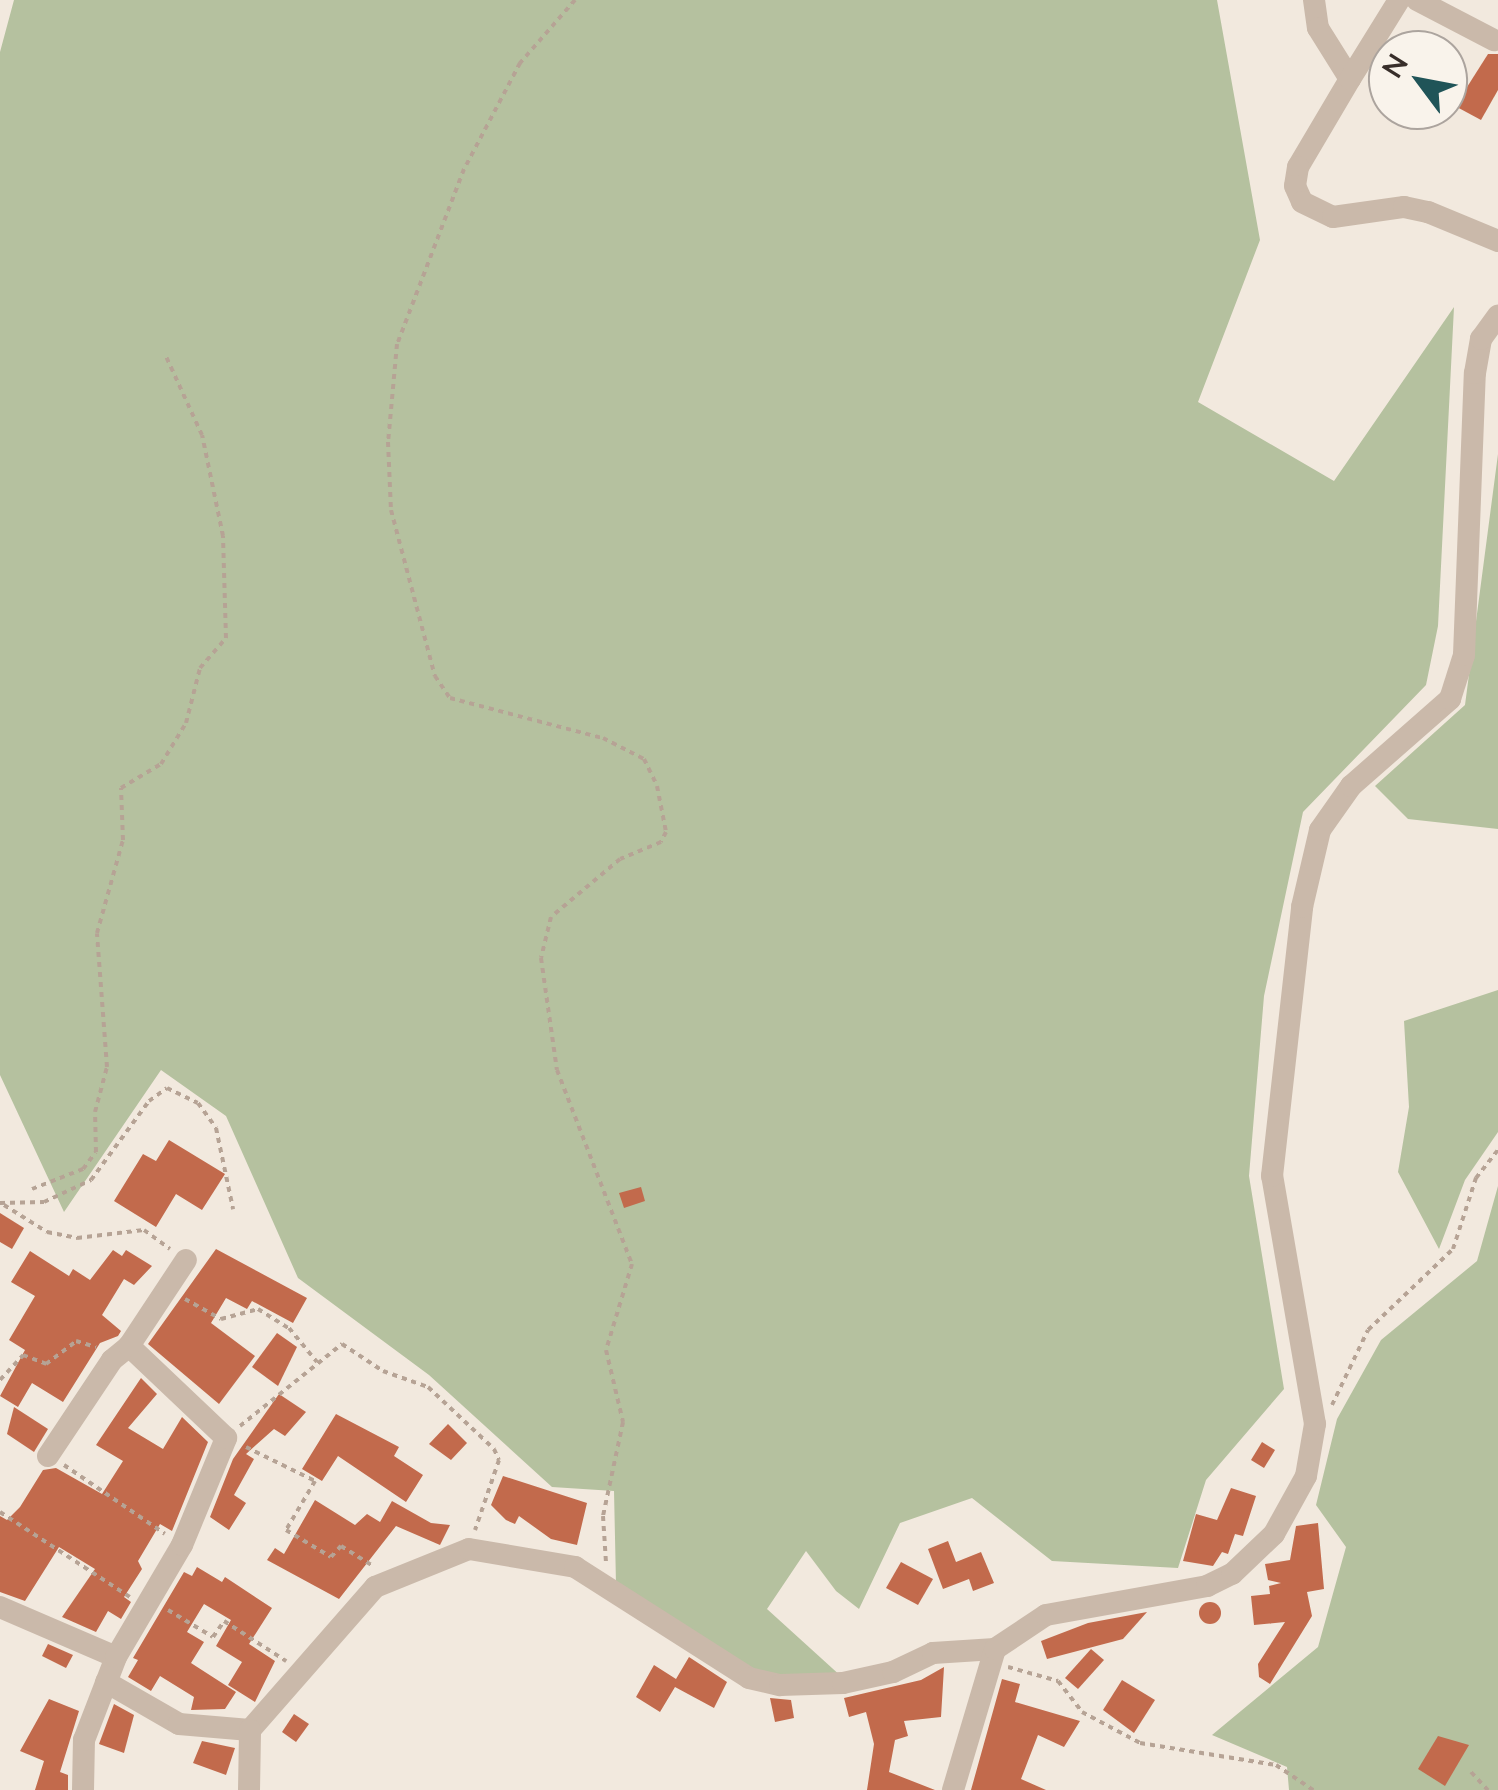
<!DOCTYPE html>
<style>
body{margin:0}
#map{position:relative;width:1498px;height:1790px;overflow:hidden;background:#f2e9de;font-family:Lato,sans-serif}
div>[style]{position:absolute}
.green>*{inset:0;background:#b5c19f}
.building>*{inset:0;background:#c26a4c}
.round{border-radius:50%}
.path>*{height:4px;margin-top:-2px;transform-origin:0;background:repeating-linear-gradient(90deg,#b6a395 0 5px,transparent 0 10px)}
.minor>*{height:22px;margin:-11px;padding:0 11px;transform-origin:11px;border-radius:11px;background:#cab9aa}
span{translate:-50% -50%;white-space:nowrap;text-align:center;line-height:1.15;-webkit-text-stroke:8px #f9f3eb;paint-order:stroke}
.north{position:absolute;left:1368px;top:30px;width:100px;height:100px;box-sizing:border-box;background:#f9f3eb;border:2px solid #aca49e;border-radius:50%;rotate:302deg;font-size:28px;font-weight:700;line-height:40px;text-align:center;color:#382e2a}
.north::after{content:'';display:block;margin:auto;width:35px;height:45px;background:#205458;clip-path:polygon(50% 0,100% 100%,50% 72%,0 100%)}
</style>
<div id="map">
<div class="green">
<div style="clip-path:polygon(14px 0,1217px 0,1260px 240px,1198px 402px,1334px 481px,1454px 307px,1438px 626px,1426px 685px,1303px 812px,1264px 996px,1249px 1176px,1284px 1389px,1206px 1480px,1178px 1568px,1052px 1561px,972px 1498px,900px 1523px,859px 1609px,836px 1591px,806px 1551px,767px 1609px,843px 1678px,781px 1678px,747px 1670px,616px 1584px,614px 1491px,552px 1487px,429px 1375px,298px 1278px,226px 1116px,161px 1070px,64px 1212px,0 1075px,0 52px)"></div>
<div style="clip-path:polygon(1498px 454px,1498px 829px,1408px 819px,1375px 786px,1465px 705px)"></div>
<div style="clip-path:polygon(1498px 990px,1498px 1132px,1465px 1180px,1439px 1249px,1398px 1172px,1409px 1107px,1404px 1021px)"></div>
<div style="clip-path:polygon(1498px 1186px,1498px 1790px,1289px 1790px,1287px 1767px,1212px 1735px,1318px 1647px,1346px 1547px,1316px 1505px,1337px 1419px,1381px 1340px,1477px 1261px)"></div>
</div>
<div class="building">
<div style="clip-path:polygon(1488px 54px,1498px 54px,1498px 90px,1481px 120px,1455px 106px)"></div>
<div style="clip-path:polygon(169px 1140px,225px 1174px,202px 1210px,176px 1194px,156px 1227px,114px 1201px,143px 1154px,156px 1161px)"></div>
<div style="clip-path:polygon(641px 1187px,645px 1201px,624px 1208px,619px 1193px)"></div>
<div style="clip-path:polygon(0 1213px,24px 1228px,12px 1249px,0 1242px)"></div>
<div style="clip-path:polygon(216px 1249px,307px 1298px,293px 1323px,252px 1301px,247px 1309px,226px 1298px,211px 1323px,255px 1356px,219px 1404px,148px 1344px)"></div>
<div style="clip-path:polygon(113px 1250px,122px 1256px,126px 1250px,152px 1266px,134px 1285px,124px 1279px,102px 1315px,121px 1331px,118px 1336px,100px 1343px,63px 1402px,32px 1383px,18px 1407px,0 1396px,25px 1350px,9px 1340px,35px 1296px,11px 1282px,30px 1251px,69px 1276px,73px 1269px,90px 1280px)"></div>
<div style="clip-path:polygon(277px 1333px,297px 1347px,278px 1386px,252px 1367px)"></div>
<div style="clip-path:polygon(141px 1378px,157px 1394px,128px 1428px,163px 1449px,182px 1417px,208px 1442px,172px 1531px,160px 1524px,138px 1561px,142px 1569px,124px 1597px,131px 1602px,121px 1619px,108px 1611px,96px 1632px,62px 1617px,95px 1569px,59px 1547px,25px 1601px,0 1592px,0 1516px,7px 1520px,20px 1507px,43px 1470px,56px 1468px,102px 1494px,123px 1461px,96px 1445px)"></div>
<div style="clip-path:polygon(279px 1394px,306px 1412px,285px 1436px,274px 1429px,246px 1454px,254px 1459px,234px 1495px,246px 1503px,229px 1530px,210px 1517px,233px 1459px)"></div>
<div style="clip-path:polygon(14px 1407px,48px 1429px,34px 1452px,7px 1434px)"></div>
<div style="clip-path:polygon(336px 1414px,399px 1447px,394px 1456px,423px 1475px,406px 1502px,338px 1456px,322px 1481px,302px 1469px)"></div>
<div style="clip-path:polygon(448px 1424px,467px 1443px,451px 1460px,429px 1444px)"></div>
<div style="clip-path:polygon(1262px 1442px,1275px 1450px,1264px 1468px,1251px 1460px)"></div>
<div style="clip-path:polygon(503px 1476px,587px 1503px,577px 1545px,551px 1539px,519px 1516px,515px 1524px,506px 1520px,491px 1505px)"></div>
<div style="clip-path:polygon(1231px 1488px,1256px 1496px,1243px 1536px,1235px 1534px,1228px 1554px,1222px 1552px,1213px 1566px,1183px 1561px,1196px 1514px,1217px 1520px)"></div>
<div style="clip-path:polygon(315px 1500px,355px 1525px,367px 1514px,380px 1522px,392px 1501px,431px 1523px,450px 1525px,440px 1545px,396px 1526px,339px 1599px,267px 1560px,275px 1548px,284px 1554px)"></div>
<div style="clip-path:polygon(1318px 1523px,1324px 1589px,1307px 1592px,1312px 1616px,1270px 1684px,1259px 1677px,1258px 1664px,1285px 1622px,1254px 1625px,1251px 1596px,1270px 1594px,1269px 1586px,1281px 1583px,1268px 1580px,1265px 1564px,1290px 1560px,1296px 1526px)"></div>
<div style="clip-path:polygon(948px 1541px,956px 1562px,981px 1552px,994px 1583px,973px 1591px,969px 1579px,943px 1589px,928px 1549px)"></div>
<div style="clip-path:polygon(901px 1562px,933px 1579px,918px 1605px,886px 1588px)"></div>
<div style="clip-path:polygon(197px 1567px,222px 1582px,225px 1577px,272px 1608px,249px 1644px,275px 1661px,255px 1702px,228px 1685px,242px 1662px,216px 1646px,231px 1620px,204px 1604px,187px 1632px,204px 1642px,191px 1663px,236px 1692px,225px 1709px,191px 1710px,194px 1697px,160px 1676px,151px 1691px,128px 1677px,138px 1660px,133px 1658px,184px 1572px,192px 1576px)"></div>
<div class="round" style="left:1199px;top:1602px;width:22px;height:22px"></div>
<div style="clip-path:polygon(1147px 1612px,1123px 1639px,1047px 1659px,1041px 1641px,1088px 1623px)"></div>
<div style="clip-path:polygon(48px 1644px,73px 1655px,66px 1668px,42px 1656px)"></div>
<div style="clip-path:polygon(1091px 1649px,1104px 1660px,1078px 1689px,1065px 1678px)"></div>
<div style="clip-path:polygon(689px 1657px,727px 1682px,714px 1708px,675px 1687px,660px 1712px,636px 1697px,654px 1665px,676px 1679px)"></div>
<div style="clip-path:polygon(944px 1667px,941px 1717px,904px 1721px,908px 1736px,895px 1740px,889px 1772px,935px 1790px,867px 1790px,874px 1744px,866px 1712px,849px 1717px,844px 1698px,921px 1680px)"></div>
<div style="clip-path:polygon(1002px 1679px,1020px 1684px,1015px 1702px,1080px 1721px,1064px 1747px,1038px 1735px,1021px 1779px,1046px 1790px,971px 1790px)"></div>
<div style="clip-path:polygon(1122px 1680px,1155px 1700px,1134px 1733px,1103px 1710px)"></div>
<div style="clip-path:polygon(770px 1698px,791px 1700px,794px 1718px,775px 1722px)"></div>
<div style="clip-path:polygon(49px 1699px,79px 1711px,60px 1772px,68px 1775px,68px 1790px,35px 1790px,44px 1761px,20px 1751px)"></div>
<div style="clip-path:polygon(114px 1704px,134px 1715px,124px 1753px,99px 1744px)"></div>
<div style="clip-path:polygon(294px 1714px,309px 1724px,296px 1742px,282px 1732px)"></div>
<div style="clip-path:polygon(1438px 1736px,1469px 1745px,1445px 1786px,1418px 1769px)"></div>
<div style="clip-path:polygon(202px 1741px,235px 1748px,226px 1775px,193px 1763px)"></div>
</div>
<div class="path">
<div style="left:575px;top:0;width:84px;rotate:131.1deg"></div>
<div style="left:520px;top:63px;width:120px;rotate:117.8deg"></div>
<div style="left:464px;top:169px;width:187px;rotate:110.9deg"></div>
<div style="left:397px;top:344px;width:98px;rotate:95.2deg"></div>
<div style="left:388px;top:442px;width:68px;rotate:87.5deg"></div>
<div style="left:391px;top:510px;width:172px;rotate:75.2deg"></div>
<div style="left:435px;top:676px;width:27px;rotate:56deg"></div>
<div style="left:450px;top:698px;width:158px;rotate:14.7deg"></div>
<div style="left:603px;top:738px;width:46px;rotate:27.1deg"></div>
<div style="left:644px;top:759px;width:30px;rotate:64deg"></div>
<div style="left:657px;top:786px;width:47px;rotate:78.9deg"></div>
<div style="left:666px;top:832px;width:11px;rotate:117deg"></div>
<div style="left:661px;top:842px;width:44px;rotate:157.5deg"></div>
<div style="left:620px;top:859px;width:90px;rotate:140deg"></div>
<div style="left:551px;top:917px;width:42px;rotate:103.7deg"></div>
<div style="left:541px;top:958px;width:113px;rotate:81.9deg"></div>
<div style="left:557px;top:1070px;width:208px;rotate:68.9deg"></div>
<div style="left:632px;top:1264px;width:90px;rotate:106.8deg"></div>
<div style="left:606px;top:1350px;width:74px;rotate:76.7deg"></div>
<div style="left:623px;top:1422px;width:96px;rotate:102deg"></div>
<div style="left:603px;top:1516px;width:46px;rotate:86.3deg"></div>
<div style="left:32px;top:1189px;width:55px;rotate:-21.4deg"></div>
<div style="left:83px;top:1169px;width:21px;rotate:-53deg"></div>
<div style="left:96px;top:1152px;width:40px;rotate:-91.4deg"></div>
<div style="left:95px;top:1112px;width:47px;rotate:-75.1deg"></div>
<div style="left:107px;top:1067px;width:134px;rotate:-94.3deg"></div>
<div style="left:97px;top:933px;width:97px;rotate:-74.4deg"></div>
<div style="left:123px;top:840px;width:52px;rotate:-92.2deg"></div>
<div style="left:121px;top:788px;width:47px;rotate:-31deg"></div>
<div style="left:161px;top:764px;width:48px;rotate:-58.6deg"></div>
<div style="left:186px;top:723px;width:57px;rotate:-75.7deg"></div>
<div style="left:200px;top:668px;width:40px;rotate:-49deg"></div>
<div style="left:226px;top:638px;width:102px;rotate:-91.7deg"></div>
<div style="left:223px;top:536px;width:103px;rotate:-101.7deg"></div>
<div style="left:202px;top:435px;width:89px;rotate:-114.6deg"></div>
<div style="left:0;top:1203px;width:44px;rotate:-1.3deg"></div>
<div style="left:44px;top:1202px;width:52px;rotate:-25.1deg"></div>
<div style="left:91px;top:1180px;width:98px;rotate:-53.7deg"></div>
<div style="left:149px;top:1101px;width:22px;rotate:-36deg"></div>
<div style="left:167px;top:1088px;width:34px;rotate:26deg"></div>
<div style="left:198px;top:1103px;width:31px;rotate:54deg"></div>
<div style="left:216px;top:1128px;width:83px;rotate:78.1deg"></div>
<div style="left:4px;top:1205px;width:51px;rotate:32.1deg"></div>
<div style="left:47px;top:1232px;width:31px;rotate:11deg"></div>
<div style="left:77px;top:1238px;width:67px;rotate:-6.8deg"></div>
<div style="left:144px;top:1230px;width:32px;rotate:36deg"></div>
<div style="left:185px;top:1299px;width:41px;rotate:29.1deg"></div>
<div style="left:221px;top:1319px;width:38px;rotate:-15deg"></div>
<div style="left:258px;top:1309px;width:36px;rotate:32deg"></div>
<div style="left:289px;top:1328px;width:44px;rotate:50.5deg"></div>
<div style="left:0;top:1380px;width:34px;rotate:-47deg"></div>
<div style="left:23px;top:1355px;width:25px;rotate:21deg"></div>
<div style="left:46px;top:1364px;width:38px;rotate:-37deg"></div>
<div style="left:76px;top:1341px;width:21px;rotate:17deg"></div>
<div style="left:1332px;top:1405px;width:83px;rotate:-64.4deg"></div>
<div style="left:1368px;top:1330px;width:117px;rotate:-43.6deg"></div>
<div style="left:1453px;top:1249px;width:75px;rotate:-72.1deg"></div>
<div style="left:1476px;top:1178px;width:36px;rotate:-52deg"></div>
<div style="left:240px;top:1426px;width:131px;rotate:-38.8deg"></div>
<div style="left:342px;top:1344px;width:49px;rotate:33.4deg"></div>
<div style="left:383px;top:1371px;width:48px;rotate:19.6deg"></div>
<div style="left:428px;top:1387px;width:91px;rotate:43.2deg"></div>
<div style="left:494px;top:1449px;width:12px;rotate:66deg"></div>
<div style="left:499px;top:1460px;width:74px;rotate:108.9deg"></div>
<div style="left:246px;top:1447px;width:77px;rotate:26.2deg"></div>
<div style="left:315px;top:1481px;width:57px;rotate:120.6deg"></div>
<div style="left:286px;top:1530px;width:52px;rotate:31deg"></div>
<div style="left:331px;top:1557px;width:15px;rotate:-48deg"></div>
<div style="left:341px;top:1546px;width:39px;rotate:32deg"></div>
<div style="left:64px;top:1465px;width:122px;rotate:34.3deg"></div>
<div style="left:0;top:1512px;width:155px;rotate:33.2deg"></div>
<div style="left:168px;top:1610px;width:52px;rotate:31deg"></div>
<div style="left:213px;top:1637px;width:19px;rotate:-55deg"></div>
<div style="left:224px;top:1621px;width:74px;rotate:32.8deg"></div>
<div style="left:1008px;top:1667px;width:52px;rotate:15.6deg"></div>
<div style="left:1058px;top:1681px;width:39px;rotate:52deg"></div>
<div style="left:1082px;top:1712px;width:66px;rotate:28.1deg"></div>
<div style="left:1140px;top:1743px;width:138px;rotate:9.2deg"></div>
<div style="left:1276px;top:1765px;width:45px;rotate:34deg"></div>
<div style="left:1471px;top:1772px;width:25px;rotate:47deg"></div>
</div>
<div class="minor">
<div style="left:1314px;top:0;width:28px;rotate:82deg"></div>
<div style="left:1318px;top:28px;width:60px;rotate:57.9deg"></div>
<div style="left:1350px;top:79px;width:102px;rotate:120.6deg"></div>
<div style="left:1298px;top:167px;width:19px;rotate:99deg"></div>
<div style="left:1295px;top:186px;width:17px;rotate:66deg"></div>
<div style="left:1302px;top:202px;width:34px;rotate:26deg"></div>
<div style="left:1333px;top:217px;width:72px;rotate:-8deg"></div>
<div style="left:1404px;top:207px;width:25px;rotate:12deg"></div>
<div style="left:1428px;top:212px;width:76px;rotate:22.5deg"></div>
<div style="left:1417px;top:0;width:87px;rotate:27.5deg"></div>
<div style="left:1350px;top:79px;width:93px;rotate:-58.2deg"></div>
<div style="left:48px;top:1456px;width:115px;rotate:-56.3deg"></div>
<div style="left:112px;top:1360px;width:22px;rotate:-39deg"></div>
<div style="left:0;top:1607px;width:126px;rotate:23.3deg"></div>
<div style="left:106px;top:1682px;width:84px;rotate:29.9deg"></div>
<div style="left:179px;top:1724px;width:71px;rotate:4.8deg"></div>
<div style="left:250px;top:1730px;width:190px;rotate:-48.8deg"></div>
<div style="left:375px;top:1587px;width:101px;rotate:-22deg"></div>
<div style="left:469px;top:1549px;width:108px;rotate:9.6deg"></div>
<div style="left:575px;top:1567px;width:206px;rotate:32.5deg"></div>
<div style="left:749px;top:1678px;width:32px;rotate:13deg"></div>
<div style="left:780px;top:1685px;width:63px;rotate:-1.8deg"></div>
<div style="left:843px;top:1683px;width:51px;rotate:-12.4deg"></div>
<div style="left:893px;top:1672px;width:44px;rotate:-25.4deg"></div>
<div style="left:933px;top:1653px;width:62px;rotate:-3.7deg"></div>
<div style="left:83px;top:1790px;width:50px;rotate:-88.9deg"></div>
<div style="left:84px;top:1740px;width:89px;rotate:-68.9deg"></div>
<div style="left:116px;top:1657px;width:130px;rotate:-59.5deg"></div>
<div style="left:182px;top:1545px;width:116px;rotate:-67.6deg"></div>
<div style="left:226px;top:1438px;width:134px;rotate:-136.5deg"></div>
<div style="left:129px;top:1346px;width:103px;rotate:-56.5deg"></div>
<div style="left:249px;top:1790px;width:60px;rotate:-89deg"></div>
<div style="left:953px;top:1790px;width:147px;rotate:-73.4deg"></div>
<div style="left:995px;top:1649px;width:61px;rotate:-33.7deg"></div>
<div style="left:1046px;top:1615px;width:164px;rotate:-10.2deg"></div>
<div style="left:1207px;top:1586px;width:28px;rotate:-26deg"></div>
<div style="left:1232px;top:1574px;width:58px;rotate:-43.6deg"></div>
<div style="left:1274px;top:1534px;width:66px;rotate:-61.1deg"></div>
<div style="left:1306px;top:1476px;width:53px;rotate:-80.2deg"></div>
<div style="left:1315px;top:1424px;width:252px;rotate:-99.8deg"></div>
<div style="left:1272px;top:1176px;width:271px;rotate:-83.6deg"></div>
<div style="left:1302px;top:907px;width:79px;rotate:-76.8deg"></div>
<div style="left:1320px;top:830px;width:54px;rotate:-54.8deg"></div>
<div style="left:1351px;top:786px;width:132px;rotate:-41.3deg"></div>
<div style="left:1450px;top:699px;width:46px;rotate:-72.3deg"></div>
<div style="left:1464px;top:655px;width:282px;rotate:-87.8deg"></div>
<div style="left:1475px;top:373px;width:35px;rotate:-80deg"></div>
<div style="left:1481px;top:339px;width:29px;rotate:-54deg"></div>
</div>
<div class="north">N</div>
</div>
